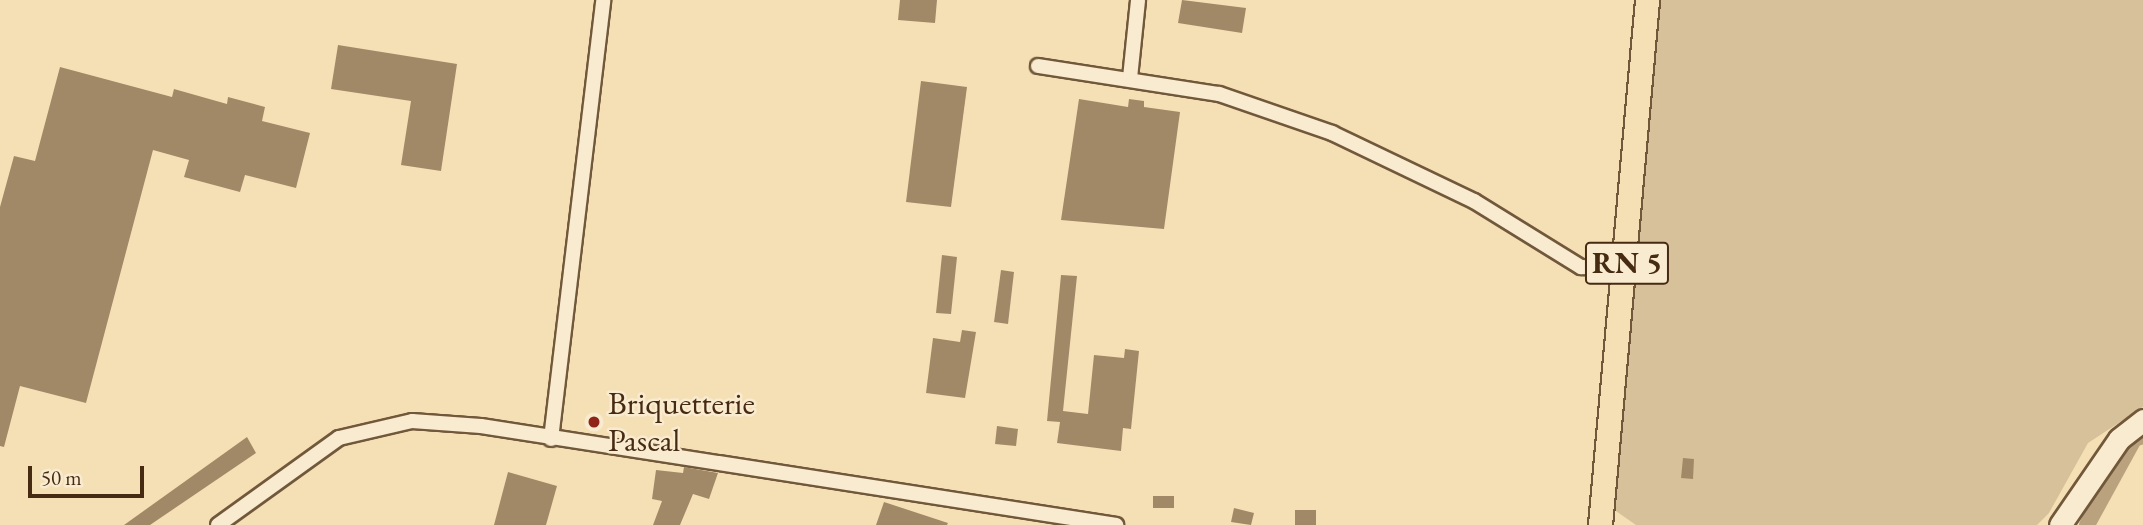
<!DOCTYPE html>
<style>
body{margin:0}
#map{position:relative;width:2143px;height:525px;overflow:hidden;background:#f5e0b6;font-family:"EB Garamond",serif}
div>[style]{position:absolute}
.green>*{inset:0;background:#d7c19a}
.canal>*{height:16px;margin:-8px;padding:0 8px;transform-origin:8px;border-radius:8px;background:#baa27e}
.building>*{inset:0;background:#a18967}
.roads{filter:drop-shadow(2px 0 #72583b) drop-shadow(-2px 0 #72583b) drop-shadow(0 2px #72583b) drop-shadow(0 -2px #72583b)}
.street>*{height:14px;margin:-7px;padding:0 7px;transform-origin:7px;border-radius:7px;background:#f8ebd0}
.secondary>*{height:21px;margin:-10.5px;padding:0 10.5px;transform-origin:10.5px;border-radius:10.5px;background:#f8ebd0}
.primary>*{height:23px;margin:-11.5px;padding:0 11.5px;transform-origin:11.5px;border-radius:11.5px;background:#f5e0b6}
.dots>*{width:19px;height:19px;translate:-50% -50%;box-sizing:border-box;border:4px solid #f8ebd0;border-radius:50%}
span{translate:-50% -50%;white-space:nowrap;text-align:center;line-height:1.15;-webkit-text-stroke:5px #f8ebd0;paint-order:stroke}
.shield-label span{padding:2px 5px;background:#f8ebd0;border:2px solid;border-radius:5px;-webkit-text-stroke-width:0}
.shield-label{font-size:30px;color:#472a12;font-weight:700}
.poi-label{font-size:32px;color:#472a12}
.left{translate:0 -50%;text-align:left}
.scale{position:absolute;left:28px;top:466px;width:116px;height:32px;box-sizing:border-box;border:4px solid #472a12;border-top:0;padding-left:9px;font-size:21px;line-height:24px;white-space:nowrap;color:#472a12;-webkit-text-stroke:5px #f8ebd0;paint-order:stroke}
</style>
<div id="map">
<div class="green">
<div style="clip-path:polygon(1658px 0,2143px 0,2143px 407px,2088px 443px,2049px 513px,2037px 525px,1636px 525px,1613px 509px)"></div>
</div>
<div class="canal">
<div style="left:2087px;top:525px;width:98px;rotate:-61.3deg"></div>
<div style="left:2134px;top:439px;width:9px;rotate:-18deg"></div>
</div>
<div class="building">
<div style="clip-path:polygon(900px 0,937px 0,935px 23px,898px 20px)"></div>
<div style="clip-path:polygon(1182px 0,1246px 8px,1242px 33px,1178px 23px)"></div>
<div style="clip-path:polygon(338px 45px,457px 64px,441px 171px,401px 165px,411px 101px,331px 89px)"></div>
<div style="clip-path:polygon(60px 67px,172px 97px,174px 89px,227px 104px,228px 97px,265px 107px,262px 121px,310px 133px,296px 188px,245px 175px,240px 192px,184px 177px,189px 160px,153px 150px,86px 403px,20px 386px,4px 447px,0 446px,0 207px,14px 156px,35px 161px)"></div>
<div style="clip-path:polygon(921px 81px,967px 87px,951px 207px,906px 202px)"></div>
<div style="clip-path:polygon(1079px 99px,1128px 107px,1129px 99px,1144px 101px,1144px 107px,1180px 112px,1164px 229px,1061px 220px)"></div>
<div style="clip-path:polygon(942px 255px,957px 257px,951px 314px,936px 313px)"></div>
<div style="clip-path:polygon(1001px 270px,1014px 272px,1008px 324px,994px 322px)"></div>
<div style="clip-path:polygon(1061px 275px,1077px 276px,1063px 411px,1088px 414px,1094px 355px,1124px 358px,1125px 349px,1139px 351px,1131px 429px,1123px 428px,1121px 451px,1057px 443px,1060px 422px,1047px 421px)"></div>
<div style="clip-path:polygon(962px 330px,976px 332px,965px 398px,926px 393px,933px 338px,960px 342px)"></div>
<div style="clip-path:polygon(997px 426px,1018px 429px,1016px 446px,995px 444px)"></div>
<div style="clip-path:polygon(247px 437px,256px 453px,150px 525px,124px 525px)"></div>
<div style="clip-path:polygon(1683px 458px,1694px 459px,1693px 479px,1681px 478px)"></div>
<div style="clip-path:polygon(684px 467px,718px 473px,709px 499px,693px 494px,680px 525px,653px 525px,662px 501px,652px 499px,656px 470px,683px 473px)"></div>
<div style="clip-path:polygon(508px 472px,557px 486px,546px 525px,494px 525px)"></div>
<div style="clip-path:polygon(1153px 496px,1174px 496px,1174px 508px,1153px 508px)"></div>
<div style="clip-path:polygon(884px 502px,948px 523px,947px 525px,876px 525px)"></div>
<div style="clip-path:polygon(1234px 508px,1254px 513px,1251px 525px,1231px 522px)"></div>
<div style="clip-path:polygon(1295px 510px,1316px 510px,1316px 525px,1295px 525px)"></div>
</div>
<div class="roads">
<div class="street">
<div style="left:1038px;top:66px;width:183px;rotate:8.8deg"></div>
<div style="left:1219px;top:94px;width:120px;rotate:19deg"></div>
<div style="left:1332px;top:133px;width:157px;rotate:25.6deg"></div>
<div style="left:1474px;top:201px;width:126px;rotate:31.7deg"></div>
<div style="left:1581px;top:267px;width:45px;rotate:2.5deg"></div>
<div style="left:1130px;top:78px;width:78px;rotate:-84.1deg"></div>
<div style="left:551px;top:439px;width:442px;rotate:-83.2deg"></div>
<div style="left:218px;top:525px;width:149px;rotate:-35.7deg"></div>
<div style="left:339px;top:438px;width:75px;rotate:-13.1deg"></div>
<div style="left:412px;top:421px;width:69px;rotate:4.1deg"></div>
<div style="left:481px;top:426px;width:643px;rotate:8.86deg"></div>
</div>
<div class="secondary">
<div style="left:2060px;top:525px;width:104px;rotate:-55.5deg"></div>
<div style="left:2119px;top:439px;width:31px;rotate:-38deg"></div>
</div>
<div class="primary">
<div style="left:1600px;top:525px;width:527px;rotate:-84.88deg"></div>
</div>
</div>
<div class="dots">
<div style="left:594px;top:422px;background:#8f2418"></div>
</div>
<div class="shield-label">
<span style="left:1627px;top:263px">RN 5</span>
</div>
<div class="poi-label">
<span class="left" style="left:608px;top:422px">Briquetterie<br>Pascal</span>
</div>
<div class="scale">50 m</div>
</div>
